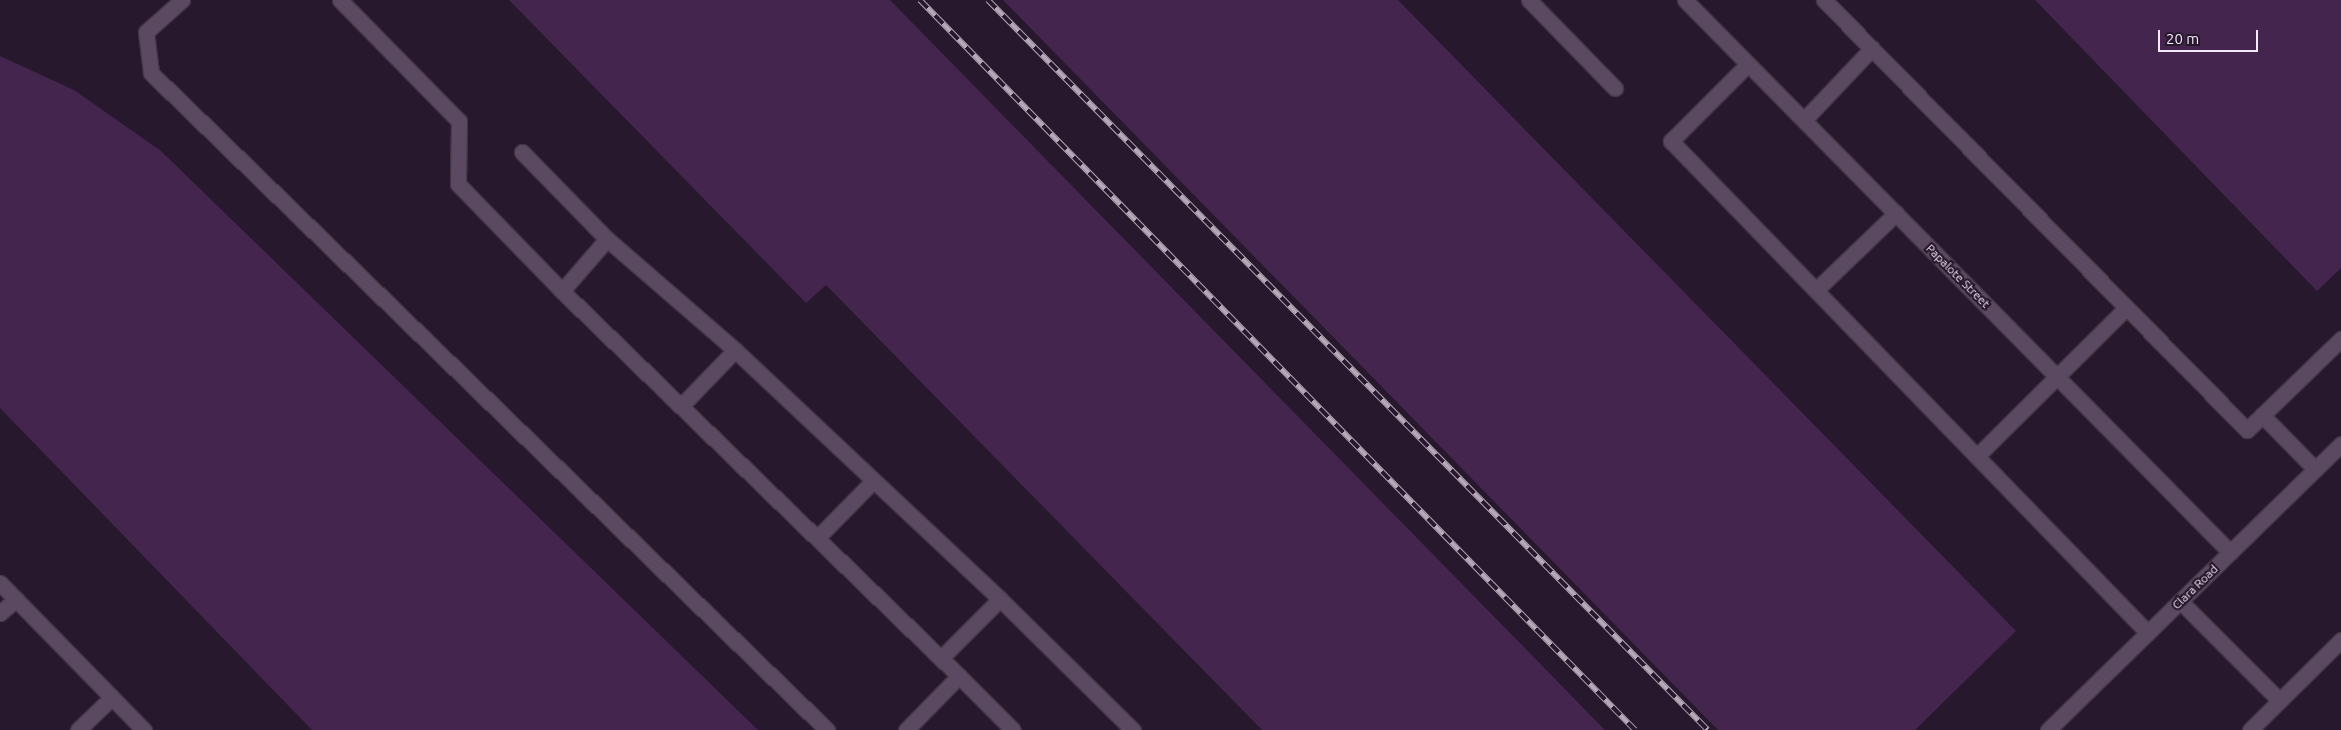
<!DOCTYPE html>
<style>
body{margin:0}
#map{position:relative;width:2341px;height:730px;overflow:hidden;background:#28182d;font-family:Ubuntu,sans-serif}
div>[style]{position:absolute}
.building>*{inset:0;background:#44254e}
.roads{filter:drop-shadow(1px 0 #423647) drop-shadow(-1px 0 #423647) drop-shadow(0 1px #423647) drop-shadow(0 -1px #423647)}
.lane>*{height:15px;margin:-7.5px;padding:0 7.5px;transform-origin:7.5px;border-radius:7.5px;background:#5b4961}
.street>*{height:15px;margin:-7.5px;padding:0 7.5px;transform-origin:7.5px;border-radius:7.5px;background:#5b4961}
.secondary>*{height:15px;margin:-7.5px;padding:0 7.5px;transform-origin:7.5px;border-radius:7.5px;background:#5b4961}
.rail>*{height:5.5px;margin-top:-2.75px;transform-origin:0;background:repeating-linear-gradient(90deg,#28182d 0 11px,#b5a9b9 0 22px);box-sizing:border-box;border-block:1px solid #b5a9b9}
span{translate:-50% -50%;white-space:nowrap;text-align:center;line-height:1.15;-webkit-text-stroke:4.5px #28182d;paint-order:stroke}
.street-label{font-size:12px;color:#f3e9f7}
.scale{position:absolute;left:2158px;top:30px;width:100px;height:22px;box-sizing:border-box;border:2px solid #f3e9f7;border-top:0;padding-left:6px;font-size:15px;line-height:18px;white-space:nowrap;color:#f3e9f7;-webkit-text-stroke:4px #28182d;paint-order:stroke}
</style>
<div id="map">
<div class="building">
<div style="clip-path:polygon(509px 0,890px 0,1605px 730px,1262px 730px,826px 285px,806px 303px)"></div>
<div style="clip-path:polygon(1003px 0,1398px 0,2016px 631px,1915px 730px,1718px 730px)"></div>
<div style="clip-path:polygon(2035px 0,2341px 0,2341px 268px,2317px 291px)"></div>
<div style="clip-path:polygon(0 56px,74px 90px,161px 151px,758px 730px,312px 730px,0 408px)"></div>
</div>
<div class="roads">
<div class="lane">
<div style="left:182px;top:0;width:48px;rotate:138.4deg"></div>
<div style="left:146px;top:32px;width:41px;rotate:83deg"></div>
<div style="left:151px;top:73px;width:943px;rotate:44.18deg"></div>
<div style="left:340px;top:0;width:170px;rotate:45.5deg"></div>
<div style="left:459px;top:121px;width:63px;rotate:90.9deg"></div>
<div style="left:458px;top:184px;width:149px;rotate:45.8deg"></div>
<div style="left:562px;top:291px;width:553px;rotate:44.12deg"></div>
<div style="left:1529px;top:0;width:123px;rotate:45.7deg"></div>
<div style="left:1824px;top:0;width:603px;rotate:45.47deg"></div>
<div style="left:2247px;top:430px;width:131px;rotate:-44.1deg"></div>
<div style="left:1748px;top:64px;width:109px;rotate:135deg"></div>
<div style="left:1671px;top:141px;width:685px;rotate:45.89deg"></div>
<div style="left:1804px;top:120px;width:99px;rotate:-46.6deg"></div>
<div style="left:522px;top:152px;width:122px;rotate:45.7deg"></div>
<div style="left:607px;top:239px;width:69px;rotate:130.9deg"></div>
<div style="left:607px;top:239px;width:169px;rotate:40.9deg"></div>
<div style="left:735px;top:350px;width:364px;rotate:43.2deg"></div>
<div style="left:1000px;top:599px;width:187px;rotate:44.6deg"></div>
<div style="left:1816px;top:290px;width:111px;rotate:-43.9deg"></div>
<div style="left:681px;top:406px;width:78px;rotate:-46deg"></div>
<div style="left:2262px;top:415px;width:76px;rotate:45.5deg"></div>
<div style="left:1977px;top:456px;width:210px;rotate:-44.8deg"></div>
<div style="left:817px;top:538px;width:80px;rotate:-45.5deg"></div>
<div style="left:0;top:583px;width:206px;rotate:45.6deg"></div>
<div style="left:2180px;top:601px;width:141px;rotate:45deg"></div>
<div style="left:0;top:613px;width:21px;rotate:-41deg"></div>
<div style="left:941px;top:658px;width:83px;rotate:-45deg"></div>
<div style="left:78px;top:730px;width:47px;rotate:-44.1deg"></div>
<div style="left:906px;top:730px;width:76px;rotate:-45.5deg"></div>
<div style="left:959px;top:676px;width:76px;rotate:45deg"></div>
<div style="left:2250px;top:730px;width:128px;rotate:-44.7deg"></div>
</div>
<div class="street">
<div style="left:1685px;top:0;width:776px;rotate:45.37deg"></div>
</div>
<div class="secondary">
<div style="left:2048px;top:730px;width:409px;rotate:-44.3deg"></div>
</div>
</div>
<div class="rail">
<div style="left:920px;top:0;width:1022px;rotate:45.59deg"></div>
<div style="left:988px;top:0;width:1025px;rotate:45.4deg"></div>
</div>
<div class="street-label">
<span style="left:1958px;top:276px;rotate:45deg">Papalote Street</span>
<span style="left:2195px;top:587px;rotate:-44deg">Clara Road</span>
</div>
<div class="scale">20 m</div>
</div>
